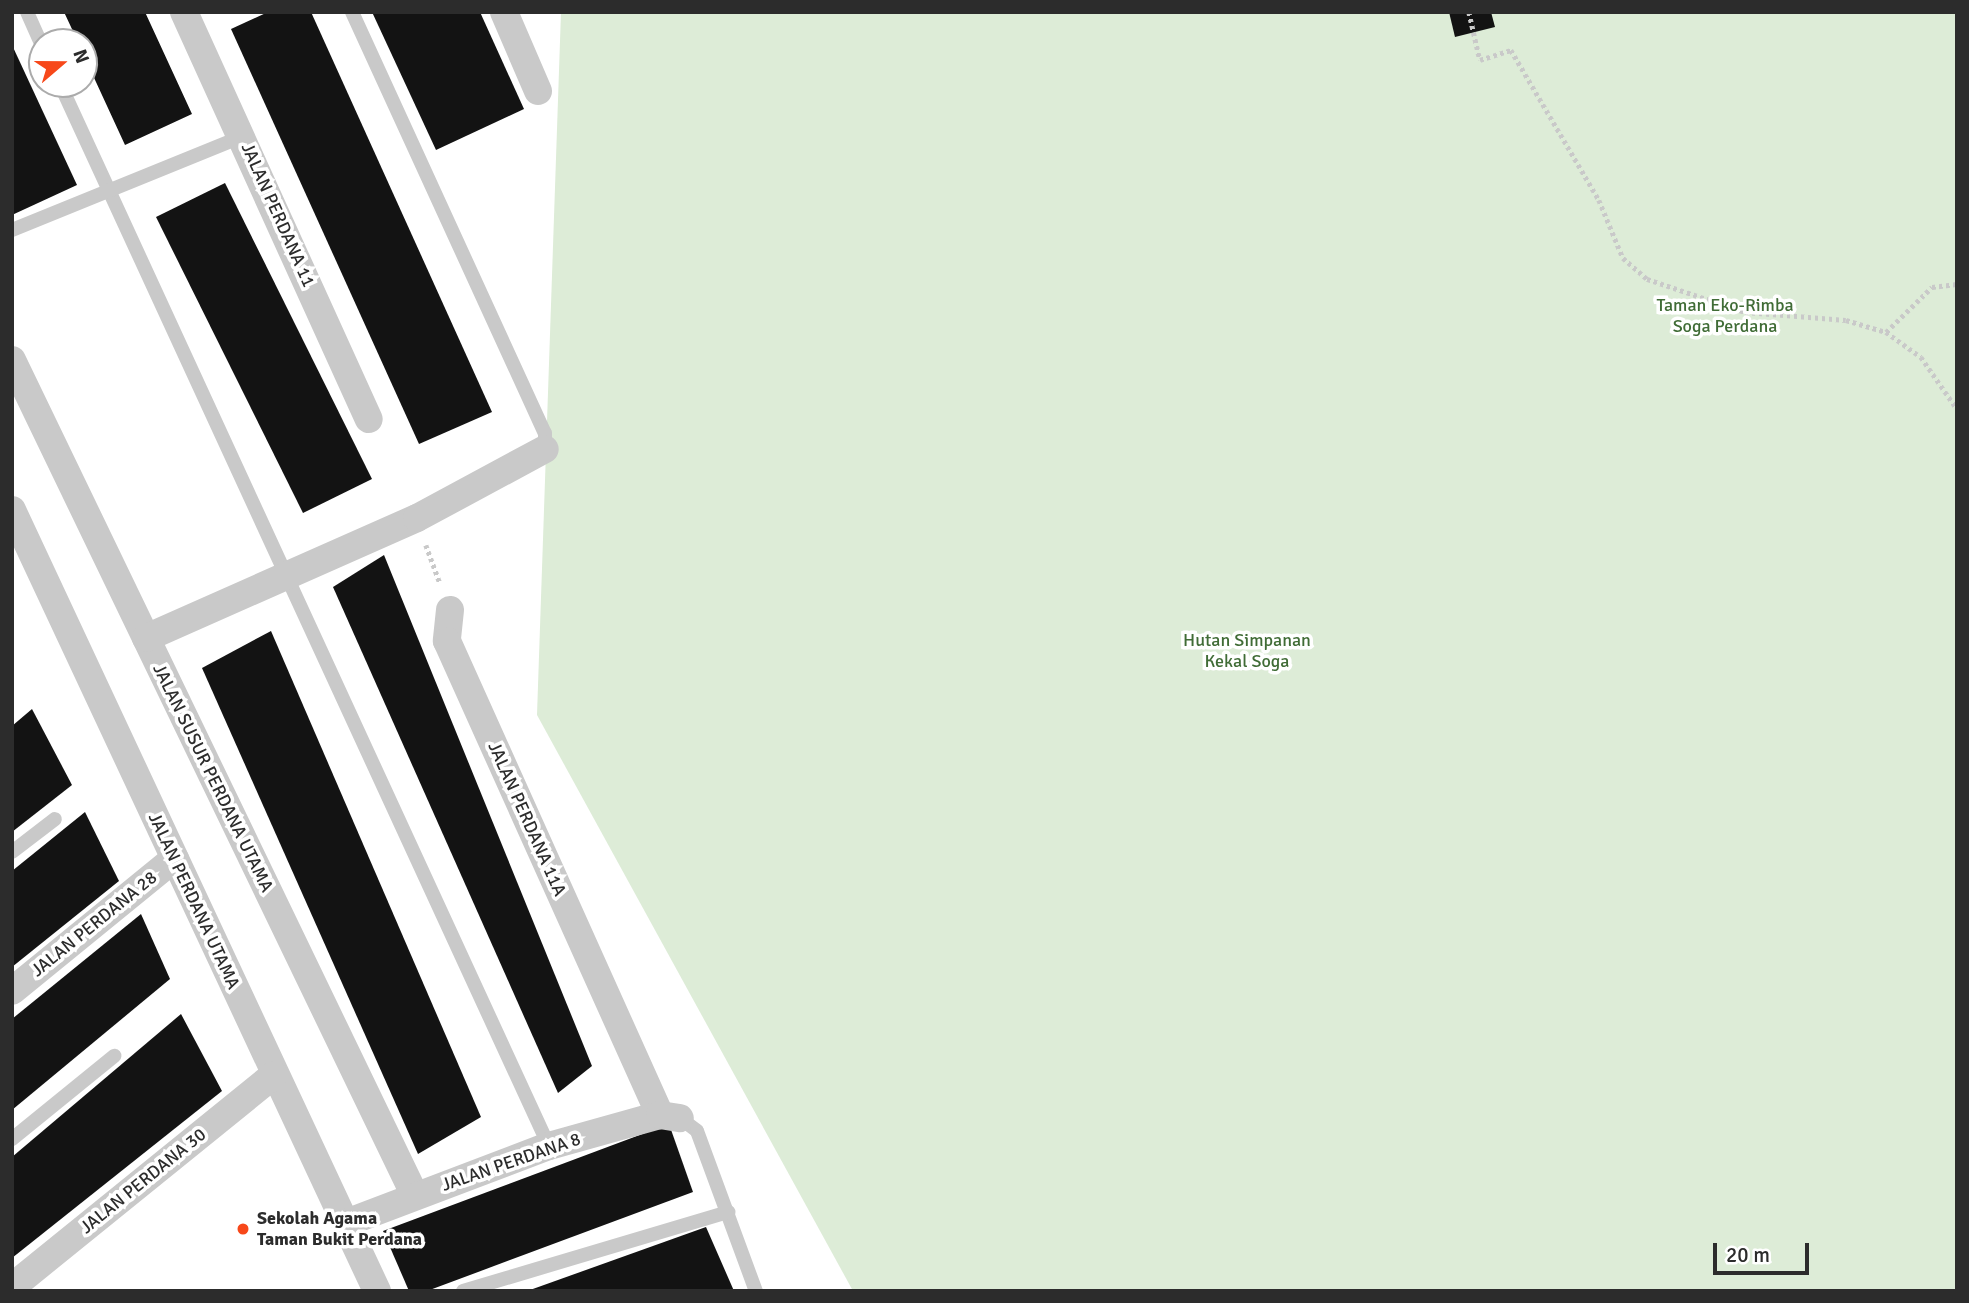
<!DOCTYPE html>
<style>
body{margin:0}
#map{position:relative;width:1969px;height:1303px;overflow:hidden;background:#fff;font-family:Signika,sans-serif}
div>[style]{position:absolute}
.green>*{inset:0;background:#ddecd7}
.building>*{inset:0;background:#131313}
.path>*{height:4.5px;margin-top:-2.25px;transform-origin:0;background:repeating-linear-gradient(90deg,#c9c9c9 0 3.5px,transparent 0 7px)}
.service>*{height:14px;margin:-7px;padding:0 7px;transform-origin:7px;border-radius:7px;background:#c9c9c9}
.minor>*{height:28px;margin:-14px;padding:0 14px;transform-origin:14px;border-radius:14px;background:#c9c9c9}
.dots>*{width:19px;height:19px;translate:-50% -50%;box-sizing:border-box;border:4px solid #fff;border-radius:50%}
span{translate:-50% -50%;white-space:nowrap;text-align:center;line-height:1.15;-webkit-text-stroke:7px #fff;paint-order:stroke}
.street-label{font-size:18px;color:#2c2c2c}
.park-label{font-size:18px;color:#406c36}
.poi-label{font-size:18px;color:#2c2c2c;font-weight:700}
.left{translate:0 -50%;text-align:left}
.frame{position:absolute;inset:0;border:14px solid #2c2c2c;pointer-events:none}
.north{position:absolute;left:28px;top:28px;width:70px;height:70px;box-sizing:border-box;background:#fff;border:2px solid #ababab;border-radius:50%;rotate:70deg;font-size:19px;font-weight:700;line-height:28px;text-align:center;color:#2c2c2c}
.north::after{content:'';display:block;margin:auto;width:24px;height:32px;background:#f7481a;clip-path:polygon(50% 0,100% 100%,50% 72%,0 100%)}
.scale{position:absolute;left:1713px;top:1243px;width:96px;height:32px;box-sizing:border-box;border:4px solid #2c2c2c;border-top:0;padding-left:9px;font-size:21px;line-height:24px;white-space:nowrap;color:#2c2c2c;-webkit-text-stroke:5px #fff;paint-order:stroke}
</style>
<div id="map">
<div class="green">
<div style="clip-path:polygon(561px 12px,1957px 12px,1957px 1291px,853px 1291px,537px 715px)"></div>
</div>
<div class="building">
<div style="clip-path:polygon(64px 12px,145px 12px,192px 114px,125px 145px,84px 56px,84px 42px,78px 42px)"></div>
<div style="clip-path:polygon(268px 12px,311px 12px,492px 412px,419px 444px,231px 29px)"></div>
<div style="clip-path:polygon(372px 12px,480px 12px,524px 109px,436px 150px)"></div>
<div style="clip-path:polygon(1449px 12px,1491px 12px,1495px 27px,1455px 37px)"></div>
<div style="clip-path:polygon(12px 45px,77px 185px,12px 215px)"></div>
<div style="clip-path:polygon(225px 183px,372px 479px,303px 513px,156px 217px)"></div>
<div style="clip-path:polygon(384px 555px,592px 1066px,558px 1093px,333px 587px)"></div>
<div style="clip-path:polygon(271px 631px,481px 1117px,418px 1154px,202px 668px)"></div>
<div style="clip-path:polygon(32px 709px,72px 785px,12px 832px,12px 726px)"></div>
<div style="clip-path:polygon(85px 812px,119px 881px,12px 967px,12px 871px)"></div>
<div style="clip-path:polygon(141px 914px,170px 979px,12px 1110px,12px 1019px)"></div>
<div style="clip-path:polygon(181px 1014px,222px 1091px,12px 1258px,12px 1157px)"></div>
<div style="clip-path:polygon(669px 1124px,693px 1192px,427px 1291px,409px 1291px,383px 1231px)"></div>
<div style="clip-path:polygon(706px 1227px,734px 1291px,531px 1291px,530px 1290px)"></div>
</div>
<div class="path">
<div style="left:1469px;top:12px;width:49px;rotate:77.1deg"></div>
<div style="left:1480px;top:60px;width:33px;rotate:-18deg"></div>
<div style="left:1511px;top:50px;width:174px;rotate:59.6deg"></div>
<div style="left:1599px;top:200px;width:63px;rotate:67.5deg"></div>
<div style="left:1623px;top:258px;width:32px;rotate:41deg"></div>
<div style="left:1647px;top:279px;width:103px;rotate:18.6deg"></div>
<div style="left:1745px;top:312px;width:101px;rotate:4.5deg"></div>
<div style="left:1846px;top:320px;width:42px;rotate:16.7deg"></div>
<div style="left:1886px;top:332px;width:43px;rotate:35.5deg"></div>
<div style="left:1921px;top:357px;width:63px;rotate:55.3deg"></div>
<div style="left:1886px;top:332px;width:64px;rotate:-44.4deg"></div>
<div style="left:1932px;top:287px;width:25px;rotate:-7deg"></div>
<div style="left:426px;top:545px;width:40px;rotate:69.8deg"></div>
</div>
<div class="service">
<div style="left:27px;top:12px;width:36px;rotate:66deg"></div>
<div style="left:352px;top:12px;width:463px;rotate:65.4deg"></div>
<div style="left:545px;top:433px;width:16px;rotate:90deg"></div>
<div style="left:60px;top:84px;width:1169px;rotate:65.28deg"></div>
<div style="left:12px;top:230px;width:249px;rotate:-22.1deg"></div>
<div style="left:12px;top:852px;width:54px;rotate:-37.5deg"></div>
<div style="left:680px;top:1118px;width:21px;rotate:37deg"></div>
<div style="left:697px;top:1131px;width:171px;rotate:69.8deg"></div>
<div style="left:12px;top:1139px;width:132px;rotate:-39.1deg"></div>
<div style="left:463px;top:1291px;width:277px;rotate:-16.6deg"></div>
</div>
<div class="minor">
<div style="left:184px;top:12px;width:447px;rotate:65.6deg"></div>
<div style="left:504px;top:12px;width:86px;rotate:66.7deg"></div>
<div style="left:12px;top:360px;width:928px;rotate:64.26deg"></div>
<div style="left:12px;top:510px;width:862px;rotate:64.95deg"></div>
<div style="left:450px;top:610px;width:31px;rotate:96deg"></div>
<div style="left:447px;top:641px;width:520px;rotate:65.8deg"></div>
<div style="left:146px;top:638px;width:296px;rotate:-23.9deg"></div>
<div style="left:417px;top:518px;width:145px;rotate:-28.3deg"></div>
<div style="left:12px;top:991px;width:210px;rotate:-39.2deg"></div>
<div style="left:346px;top:1223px;width:217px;rotate:-20.8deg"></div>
<div style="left:549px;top:1146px;width:115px;rotate:-15.6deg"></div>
<div style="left:660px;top:1115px;width:20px;rotate:9deg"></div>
<div style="left:12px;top:1287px;width:337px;rotate:-39deg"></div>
</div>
<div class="dots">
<div style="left:243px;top:1229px;background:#f7481a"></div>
</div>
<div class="street-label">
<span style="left:278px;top:215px;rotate:66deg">JALAN PERDANA 11</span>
<span style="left:213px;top:778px;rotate:64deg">JALAN SUSUR PERDANA UTAMA</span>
<span style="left:527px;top:819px;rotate:66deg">JALAN PERDANA 11A</span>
<span style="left:194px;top:901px;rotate:65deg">JALAN PERDANA UTAMA</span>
<span style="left:94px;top:924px;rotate:-39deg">JALAN PERDANA 28</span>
<span style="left:511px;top:1162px;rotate:-19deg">JALAN PERDANA 8</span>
<span style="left:143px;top:1181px;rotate:-39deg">JALAN PERDANA 30</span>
</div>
<div class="park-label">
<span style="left:1725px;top:316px">Taman Eko-Rimba<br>Soga Perdana</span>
<span style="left:1247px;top:651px">Hutan Simpanan<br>Kekal Soga</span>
</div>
<div class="poi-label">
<span class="left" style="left:257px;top:1229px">Sekolah Agama<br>Taman Bukit Perdana</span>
</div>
<div class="frame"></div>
<div class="north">N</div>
<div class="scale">20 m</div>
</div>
